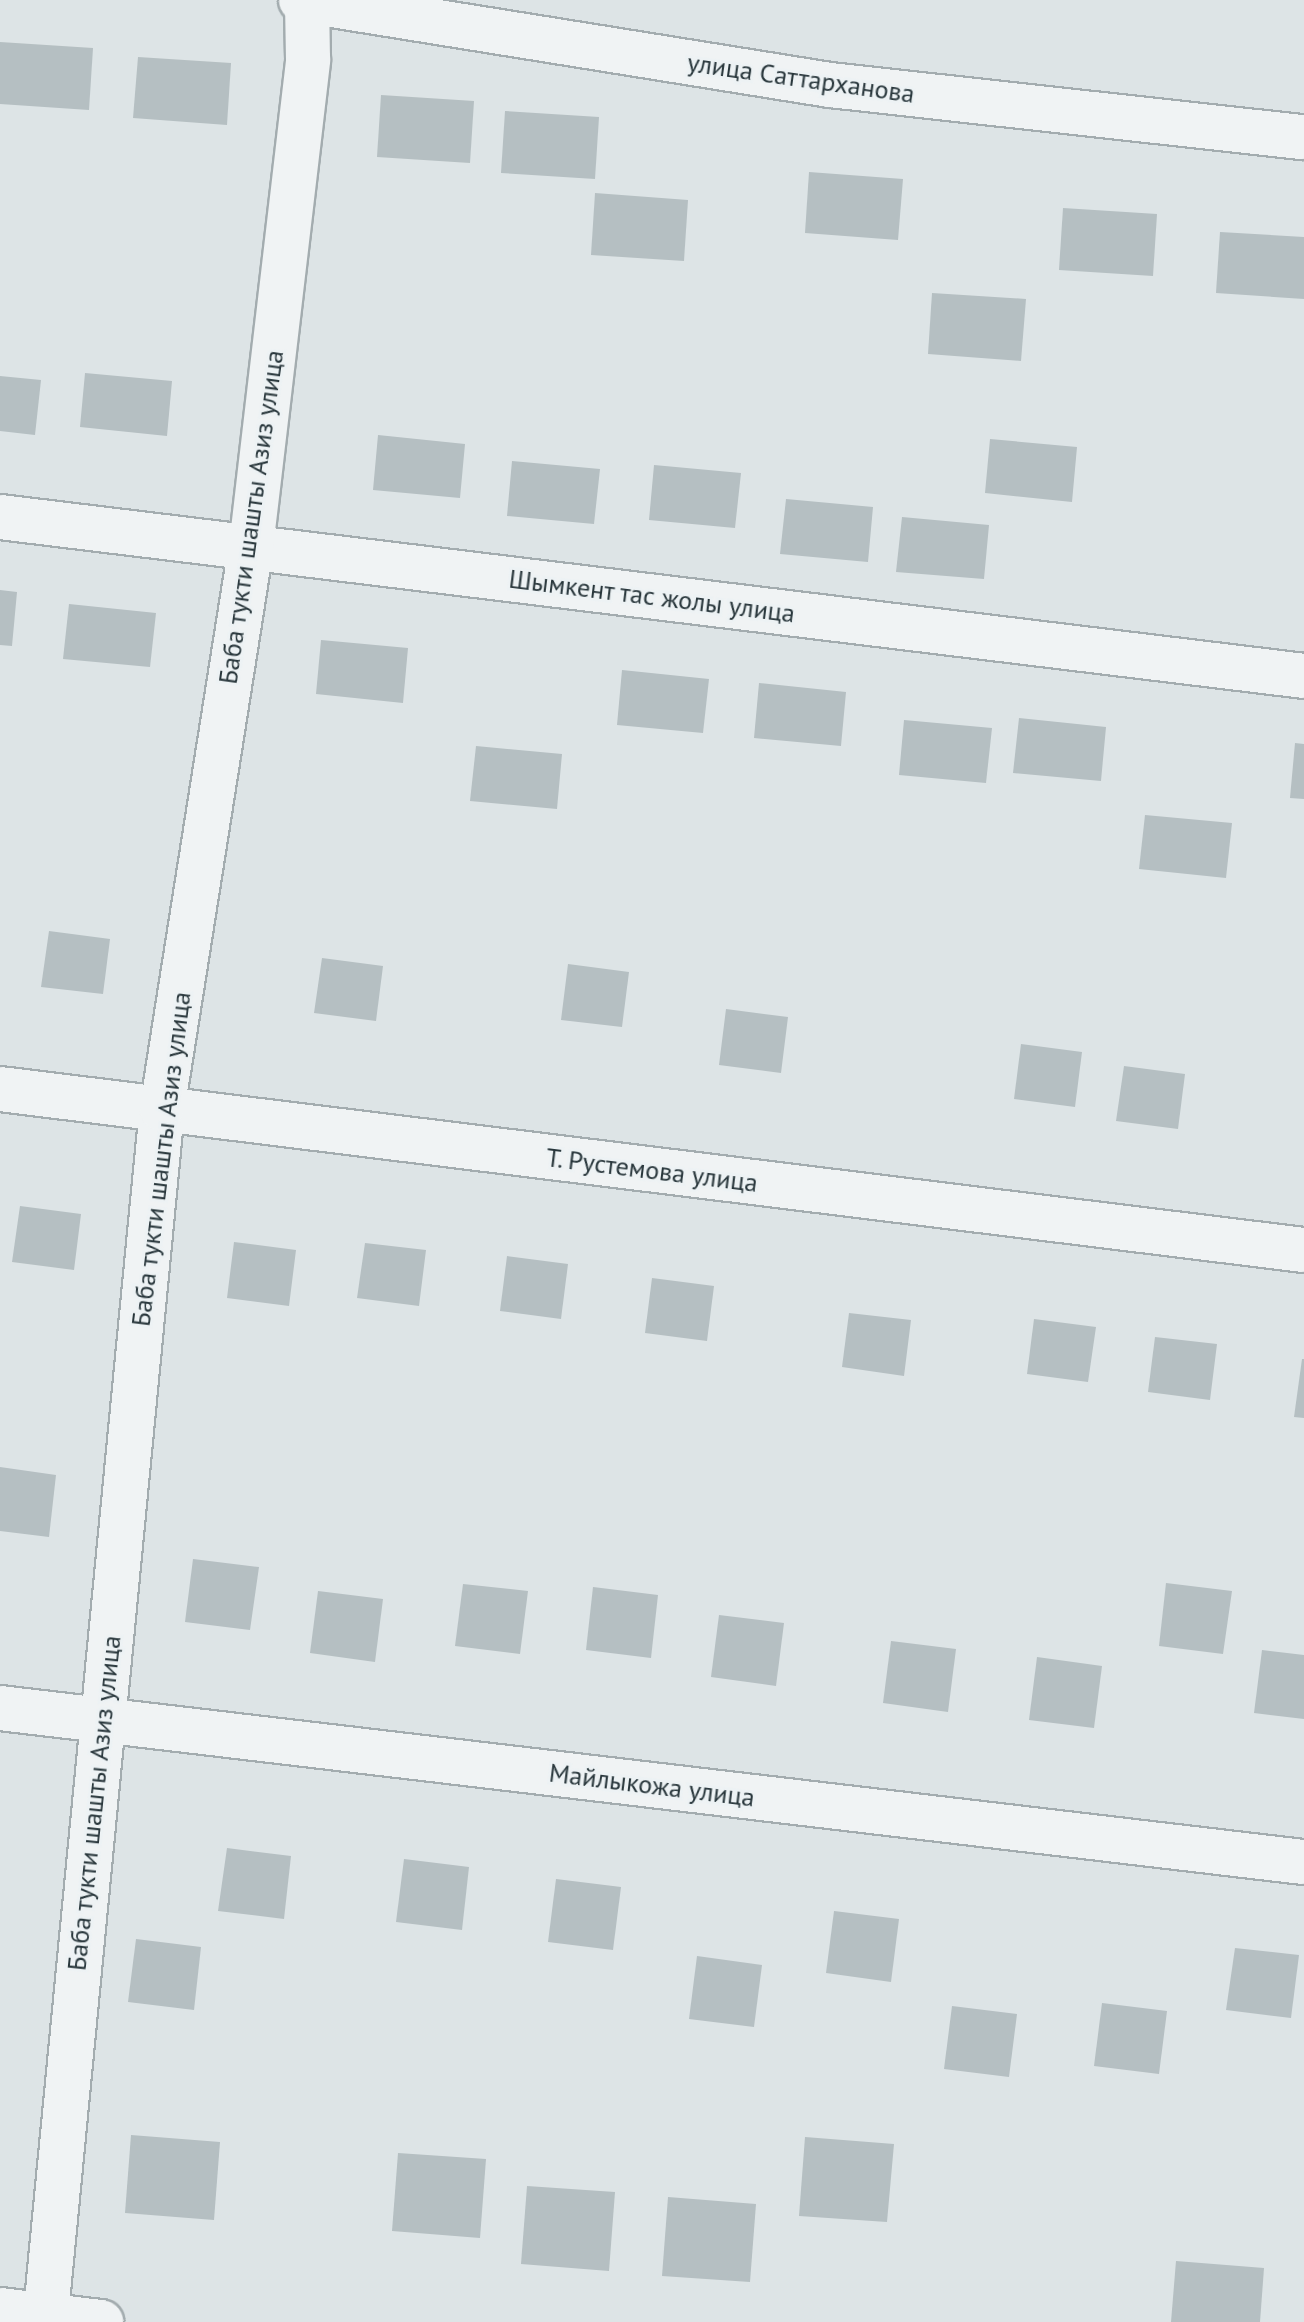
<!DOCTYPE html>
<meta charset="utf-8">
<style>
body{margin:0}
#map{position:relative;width:1304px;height:2322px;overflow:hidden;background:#dde4e6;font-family:"PT Sans",sans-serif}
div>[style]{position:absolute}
.building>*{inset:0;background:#b5bfc2}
.roads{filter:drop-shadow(2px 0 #a3acaf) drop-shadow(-2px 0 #a3acaf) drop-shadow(0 2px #a3acaf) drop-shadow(0 -2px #a3acaf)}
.minor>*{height:44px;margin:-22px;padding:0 22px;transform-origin:22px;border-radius:22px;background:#f0f3f4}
span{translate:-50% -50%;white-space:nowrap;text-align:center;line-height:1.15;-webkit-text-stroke:6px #edf2f4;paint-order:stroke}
.street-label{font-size:26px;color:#28363b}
</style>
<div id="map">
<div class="building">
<div style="clip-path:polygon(0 42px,93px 48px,89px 110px,0 104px)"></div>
<div style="clip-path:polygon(138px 57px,231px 63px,227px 125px,133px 118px)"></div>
<div style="clip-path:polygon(381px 95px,474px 101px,470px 163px,377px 157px)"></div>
<div style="clip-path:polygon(505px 111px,599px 117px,595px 179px,501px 173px)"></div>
<div style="clip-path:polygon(809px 172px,903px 179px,898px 240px,805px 233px)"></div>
<div style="clip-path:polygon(595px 193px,688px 200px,684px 261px,591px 255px)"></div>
<div style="clip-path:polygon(1063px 208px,1157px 214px,1153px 276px,1059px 270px)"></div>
<div style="clip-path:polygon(1220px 232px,1304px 237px,1304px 299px,1216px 293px)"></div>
<div style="clip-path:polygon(932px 293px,1026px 299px,1021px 361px,928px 354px)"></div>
<div style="clip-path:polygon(85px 373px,172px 381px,167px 436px,80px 427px)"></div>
<div style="clip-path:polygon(0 376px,41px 380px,35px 435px,0 431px)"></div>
<div style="clip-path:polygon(378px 435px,465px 444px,460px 498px,373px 490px)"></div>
<div style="clip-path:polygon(990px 439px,1077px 447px,1072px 502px,985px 493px)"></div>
<div style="clip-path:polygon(512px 461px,600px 469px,594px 524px,507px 516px)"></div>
<div style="clip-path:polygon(654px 465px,741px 473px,735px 528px,649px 520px)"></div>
<div style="clip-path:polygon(786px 499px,873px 507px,868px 562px,780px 554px)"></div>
<div style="clip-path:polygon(902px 517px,989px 525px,984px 579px,896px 572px)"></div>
<div style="clip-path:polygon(0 590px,17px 592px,12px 646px,0 645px)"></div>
<div style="clip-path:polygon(69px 604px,156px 613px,150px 667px,63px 659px)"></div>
<div style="clip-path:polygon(321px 640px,408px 648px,403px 703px,316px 694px)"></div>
<div style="clip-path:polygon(622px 670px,709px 679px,703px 733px,617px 725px)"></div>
<div style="clip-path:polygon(759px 683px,846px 692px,841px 746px,754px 738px)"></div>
<div style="clip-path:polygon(1019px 718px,1106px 727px,1101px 781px,1013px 773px)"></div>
<div style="clip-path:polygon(904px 720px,992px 728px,986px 783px,899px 775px)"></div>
<div style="clip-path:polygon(1295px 743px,1304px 744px,1304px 799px,1290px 798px)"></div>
<div style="clip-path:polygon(476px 746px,562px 754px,557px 809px,470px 801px)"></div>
<div style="clip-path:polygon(1145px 815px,1232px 823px,1226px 878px,1139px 869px)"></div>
<div style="clip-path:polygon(49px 931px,110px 939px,103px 994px,41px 987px)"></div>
<div style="clip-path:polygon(322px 958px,383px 966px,376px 1021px,314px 1013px)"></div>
<div style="clip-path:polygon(568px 964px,629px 972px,622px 1027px,561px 1020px)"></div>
<div style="clip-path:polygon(726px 1009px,788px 1017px,781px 1073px,719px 1065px)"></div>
<div style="clip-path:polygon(1021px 1044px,1082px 1052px,1075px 1107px,1014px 1099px)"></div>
<div style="clip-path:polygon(1124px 1066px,1185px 1074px,1178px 1129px,1116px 1121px)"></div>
<div style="clip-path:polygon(20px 1206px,81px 1214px,74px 1270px,12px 1262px)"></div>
<div style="clip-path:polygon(234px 1242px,296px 1250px,289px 1306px,227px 1298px)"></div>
<div style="clip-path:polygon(365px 1243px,426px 1250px,419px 1306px,357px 1298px)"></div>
<div style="clip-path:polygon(507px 1256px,568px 1264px,561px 1319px,500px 1311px)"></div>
<div style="clip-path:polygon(652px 1278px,714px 1286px,707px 1341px,645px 1333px)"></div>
<div style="clip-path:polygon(849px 1313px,911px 1320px,904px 1376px,842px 1367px)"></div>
<div style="clip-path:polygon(1034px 1319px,1096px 1327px,1088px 1382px,1027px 1374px)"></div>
<div style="clip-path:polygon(1155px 1337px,1217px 1344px,1210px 1400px,1148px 1392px)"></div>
<div style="clip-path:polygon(1302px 1359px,1304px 1359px,1304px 1418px,1294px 1417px)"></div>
<div style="clip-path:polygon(0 1467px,56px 1475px,49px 1537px,0 1531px)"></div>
<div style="clip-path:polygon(193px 1559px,259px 1567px,250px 1630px,185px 1622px)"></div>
<div style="clip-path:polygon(1166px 1583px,1232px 1591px,1223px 1654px,1159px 1646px)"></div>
<div style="clip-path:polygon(463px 1584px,528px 1591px,520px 1654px,455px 1646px)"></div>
<div style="clip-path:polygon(593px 1587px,658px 1595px,651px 1658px,586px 1650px)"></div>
<div style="clip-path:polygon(318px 1591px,383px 1599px,375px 1662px,310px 1653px)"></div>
<div style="clip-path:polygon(719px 1615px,784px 1623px,776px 1686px,711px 1677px)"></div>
<div style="clip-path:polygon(891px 1641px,956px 1649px,948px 1712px,883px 1703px)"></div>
<div style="clip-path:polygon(1262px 1650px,1304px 1655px,1304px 1719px,1254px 1713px)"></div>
<div style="clip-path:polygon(1037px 1657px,1102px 1666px,1094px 1728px,1029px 1720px)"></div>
<div style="clip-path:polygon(227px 1848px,291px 1856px,284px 1919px,218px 1911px)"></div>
<div style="clip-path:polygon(404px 1859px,469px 1867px,462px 1930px,396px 1922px)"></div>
<div style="clip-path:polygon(556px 1879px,621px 1887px,613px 1950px,548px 1942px)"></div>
<div style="clip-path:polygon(834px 1911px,899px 1919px,891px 1982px,826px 1973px)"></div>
<div style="clip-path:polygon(136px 1939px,201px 1947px,194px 2010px,128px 2002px)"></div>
<div style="clip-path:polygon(1235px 1948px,1299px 1955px,1291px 2018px,1226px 2010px)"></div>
<div style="clip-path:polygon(697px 1956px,762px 1965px,754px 2027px,689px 2019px)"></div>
<div style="clip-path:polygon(1102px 2003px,1167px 2011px,1159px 2074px,1094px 2066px)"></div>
<div style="clip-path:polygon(952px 2006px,1017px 2014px,1009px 2077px,944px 2069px)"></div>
<div style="clip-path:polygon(131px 2135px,220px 2142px,214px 2220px,125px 2213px)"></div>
<div style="clip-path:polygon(805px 2137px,894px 2144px,887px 2222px,799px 2216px)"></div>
<div style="clip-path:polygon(398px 2153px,486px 2159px,480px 2238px,392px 2231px)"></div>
<div style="clip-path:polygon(527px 2186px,615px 2192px,609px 2271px,521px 2264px)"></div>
<div style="clip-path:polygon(668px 2197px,756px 2204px,750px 2282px,662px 2276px)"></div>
<div style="clip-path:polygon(1176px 2261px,1264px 2268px,1260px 2322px,1171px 2322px)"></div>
</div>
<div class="roads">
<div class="minor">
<div style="left:301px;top:0;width:536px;rotate:9.13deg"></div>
<div style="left:830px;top:85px;width:477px;rotate:6.3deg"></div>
<div style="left:0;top:517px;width:1314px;rotate:6.95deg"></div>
<div style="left:0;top:1089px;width:1314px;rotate:7.04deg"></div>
<div style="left:0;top:1708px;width:1313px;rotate:6.74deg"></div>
<div style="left:0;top:2310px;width:102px;rotate:6.8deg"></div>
<div style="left:45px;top:2322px;width:1219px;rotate:-84.49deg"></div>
<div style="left:162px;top:1109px;width:569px;rotate:-81deg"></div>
<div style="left:251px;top:547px;width:491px;rotate:-83.3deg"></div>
<div style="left:308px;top:59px;width:59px;rotate:-91deg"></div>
</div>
</div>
<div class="street-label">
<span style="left:801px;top:78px;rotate:8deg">улица Саттарханова</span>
<span style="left:251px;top:517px;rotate:-82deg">Баба тукти шашты Азиз улица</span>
<span style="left:652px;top:596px;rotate:7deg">Шымкент тас жолы улица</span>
<span style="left:161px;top:1159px;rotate:-83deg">Баба тукти шашты Азиз улица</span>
<span style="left:652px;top:1170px;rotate:7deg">Т. Рустемова улица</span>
<span style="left:652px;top:1785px;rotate:7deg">Майлыкожа улица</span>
<span style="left:94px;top:1803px;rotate:-84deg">Баба тукти шашты Азиз улица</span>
</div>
</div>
